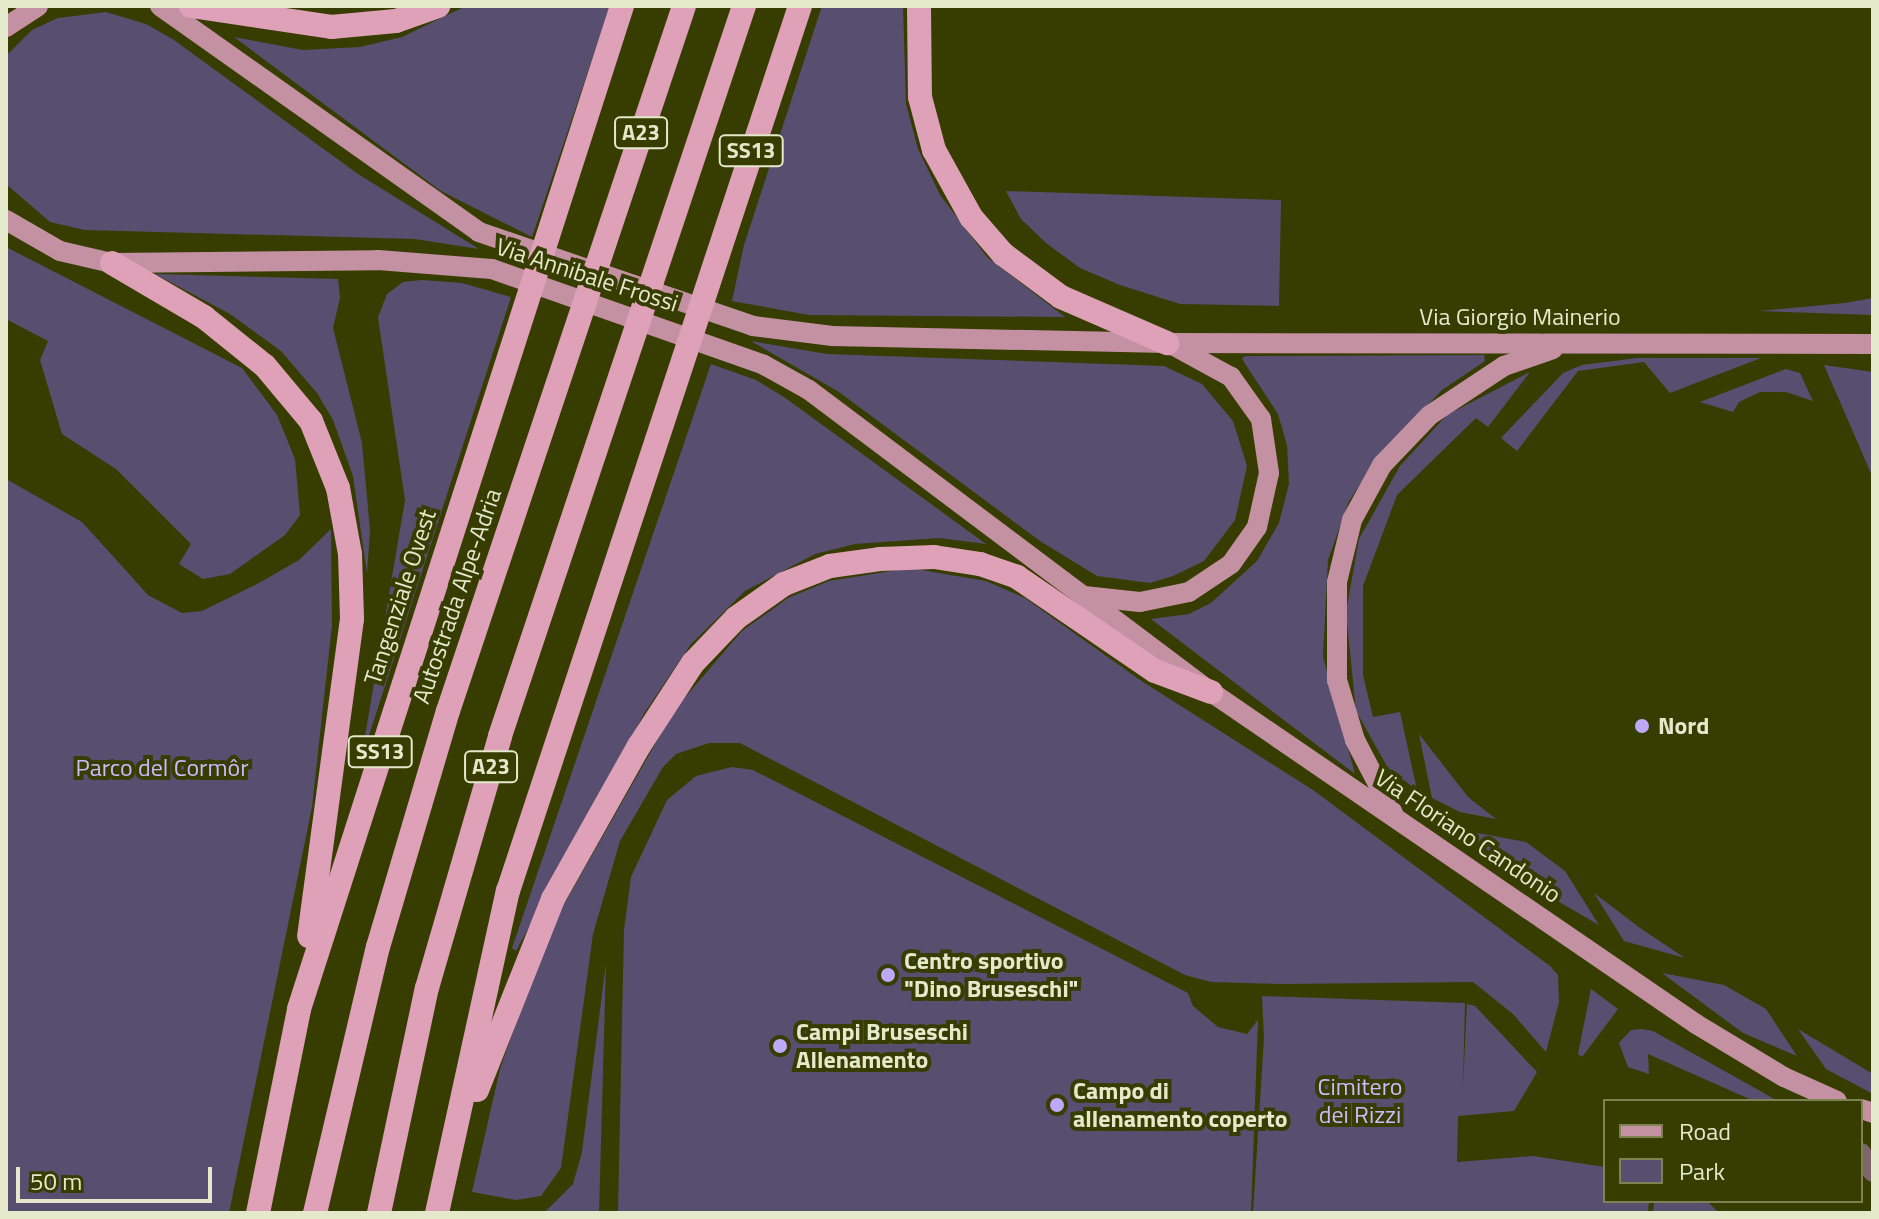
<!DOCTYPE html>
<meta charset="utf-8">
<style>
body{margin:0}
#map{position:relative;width:1879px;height:1219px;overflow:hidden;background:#373d00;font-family:"Titillium Web",sans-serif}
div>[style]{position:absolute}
.green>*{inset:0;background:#584f70}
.minor>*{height:20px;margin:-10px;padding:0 10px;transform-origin:10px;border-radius:10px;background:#7f666e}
.major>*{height:20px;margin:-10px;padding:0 10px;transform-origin:10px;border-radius:10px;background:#c491a3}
.highway>*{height:24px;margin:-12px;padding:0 12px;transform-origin:12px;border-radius:12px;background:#dfa1b8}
.dots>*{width:22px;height:22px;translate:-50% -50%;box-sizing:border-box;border:4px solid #373d00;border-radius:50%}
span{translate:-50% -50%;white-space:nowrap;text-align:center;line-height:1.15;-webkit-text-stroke:8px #373d00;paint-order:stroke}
.shield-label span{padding:2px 6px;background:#373d00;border:2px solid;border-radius:6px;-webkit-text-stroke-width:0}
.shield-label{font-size:22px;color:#e4e9cc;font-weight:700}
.street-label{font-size:24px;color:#e4e9cc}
.poi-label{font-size:24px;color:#e4e9cc;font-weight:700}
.left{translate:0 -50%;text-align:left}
.park-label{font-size:24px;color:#cbbbfc}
.frame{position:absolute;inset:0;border:8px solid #e4e9cc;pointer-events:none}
.legend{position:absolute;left:1603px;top:1099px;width:260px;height:104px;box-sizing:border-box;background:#373d00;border:2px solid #7c8252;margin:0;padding:10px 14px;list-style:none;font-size:24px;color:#e4e9cc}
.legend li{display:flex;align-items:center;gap:16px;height:40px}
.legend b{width:40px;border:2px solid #7c8252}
.scale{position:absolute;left:16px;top:1167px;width:196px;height:36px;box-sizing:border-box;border:4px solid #e4e9cc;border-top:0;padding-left:10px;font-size:24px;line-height:28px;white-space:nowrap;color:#e4e9cc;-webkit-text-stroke:6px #373d00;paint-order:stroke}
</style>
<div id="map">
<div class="green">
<div style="clip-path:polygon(466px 6px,610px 6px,532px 237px,441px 191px,234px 37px,303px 50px,360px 47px,402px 37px)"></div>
<div style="clip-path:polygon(822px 6px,903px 6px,906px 104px,918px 149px,940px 195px,987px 257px,1065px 317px,809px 315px,732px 301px,744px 245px)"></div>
<div style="clip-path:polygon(106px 12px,146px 24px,174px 40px,358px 174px,479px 249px,415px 239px,85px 230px,50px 222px,6px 184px,6px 56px,32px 30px,58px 18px)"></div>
<div style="clip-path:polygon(1006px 191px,1281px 200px,1279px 306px,1180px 304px,1120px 285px,1080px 268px,1046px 243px,1021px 219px)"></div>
<div style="clip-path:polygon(6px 247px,242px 368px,277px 415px,295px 459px,300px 515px,285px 535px,230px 574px,203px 579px,179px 564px,191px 544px,116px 469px,62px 434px,40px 360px,48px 341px,6px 319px)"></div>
<div style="clip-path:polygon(155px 274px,338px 279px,340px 298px,333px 328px,362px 443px,370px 530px,367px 574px,353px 476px,333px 420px,317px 393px,281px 351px,230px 314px)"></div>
<div style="clip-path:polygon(422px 280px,462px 283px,511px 297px,361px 760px,405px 500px,378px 317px,387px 294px,403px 282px)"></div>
<div style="clip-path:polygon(1873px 298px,1873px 315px,1759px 311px,1845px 303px)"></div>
<div style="clip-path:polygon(751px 341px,827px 354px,1164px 366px,1202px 384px,1233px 421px,1247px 466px,1235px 520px,1204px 561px,1173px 576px,1150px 583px,1097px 576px,1040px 541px,839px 392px)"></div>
<div style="clip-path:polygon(1484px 355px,1485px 361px,1442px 390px,1380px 455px,1349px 501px,1328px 560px,1323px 657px,1355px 774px,1151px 619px,1189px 614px,1211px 603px,1257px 561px,1279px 523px,1289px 484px,1287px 445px,1278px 414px,1242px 359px,1245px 356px)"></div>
<div style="clip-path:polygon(1637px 358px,1761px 358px,1670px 393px,1644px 362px,1578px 371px,1517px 451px,1501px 438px,1563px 373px,1582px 365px)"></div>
<div style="clip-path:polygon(711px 364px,756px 380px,784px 397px,986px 544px,939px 538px,855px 544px,815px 554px,745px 591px,691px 644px,645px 712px,516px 951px,512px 948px)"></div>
<div style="clip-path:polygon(1824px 365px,1873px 372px,1873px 478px)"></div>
<div style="clip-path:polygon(1786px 369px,1800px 373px,1813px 401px,1786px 392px,1760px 392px,1739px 402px,1733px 412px,1700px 402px)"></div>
<div style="clip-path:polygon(1530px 372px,1488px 427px,1476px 418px,1397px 495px,1363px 586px,1363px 675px,1373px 717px,1400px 712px,1417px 790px,1388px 768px,1356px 711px,1346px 612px,1359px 539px,1400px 466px,1447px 415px)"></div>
<div style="clip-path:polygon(6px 479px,82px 522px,148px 595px,182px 613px,202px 611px,259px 583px,299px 560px,331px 529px,332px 625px,312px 807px,229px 1213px,6px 1213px)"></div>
<div style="clip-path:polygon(910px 568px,986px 581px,1025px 598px,1140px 680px,1313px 790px,1550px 966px,1558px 975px,1559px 1002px,1546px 1052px,1513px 1014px,1473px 982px,1282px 984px,1211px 982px,1185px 975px,740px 743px,709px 743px,676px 754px,663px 767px,620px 841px,593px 934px,561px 1168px,541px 1196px,516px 1200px,472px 1192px,500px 1069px,549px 931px,675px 709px,742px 631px,788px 598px,829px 581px)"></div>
<div style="clip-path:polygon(1419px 734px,1468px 797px,1496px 819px,1460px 812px,1432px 798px)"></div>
<div style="clip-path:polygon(732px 767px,753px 770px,1188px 993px,1193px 1006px,1218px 1027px,1247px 1034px,1258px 1020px,1251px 1213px,618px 1213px,624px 930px,631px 877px,667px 800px,696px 776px)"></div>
<div style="clip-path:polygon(1461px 830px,1526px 842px,1565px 871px,1599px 925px,1547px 895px)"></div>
<div style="clip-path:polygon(1594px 893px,1640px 928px,1685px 958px,1624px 941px)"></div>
<div style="clip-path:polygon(606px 963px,599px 1213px,544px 1213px,573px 1184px,582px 1152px)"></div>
<div style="clip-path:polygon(1662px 973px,1724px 985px,1766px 1009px,1797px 1056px,1743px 1033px)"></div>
<div style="clip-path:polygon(1591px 989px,1618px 1009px,1582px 1057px,1578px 1054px)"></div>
<div style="clip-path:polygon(1262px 996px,1465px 1003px,1463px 1086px,1467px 1004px,1475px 1006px,1537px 1072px,1514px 1111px,1458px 1116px,1457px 1162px,1533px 1156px,1605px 1167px,1605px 1201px,1649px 1201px,1648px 1213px,1253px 1213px,1264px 1038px)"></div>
<div style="clip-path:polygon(1642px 1029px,1653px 1031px,1778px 1101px,1754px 1101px,1648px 1054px,1649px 1074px,1628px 1067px,1619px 1043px,1631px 1030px)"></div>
<div style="clip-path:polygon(1798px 1029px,1873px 1074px,1873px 1094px,1826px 1069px)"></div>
<div style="clip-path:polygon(1654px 1201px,1707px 1201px,1719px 1213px,1653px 1213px)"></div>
</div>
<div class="minor">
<div style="left:1861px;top:1153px;width:22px;rotate:58deg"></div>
</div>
<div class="major">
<div style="left:160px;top:6px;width:391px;rotate:35.3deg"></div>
<div style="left:479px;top:232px;width:290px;rotate:18.9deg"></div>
<div style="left:753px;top:326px;width:80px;rotate:7.2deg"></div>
<div style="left:832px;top:336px;width:335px;rotate:1.2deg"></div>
<div style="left:1167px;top:343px;width:706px;rotate:0.08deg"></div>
<div style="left:6px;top:27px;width:38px;rotate:-33deg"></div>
<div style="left:6px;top:220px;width:62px;rotate:29.9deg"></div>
<div style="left:60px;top:251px;width:53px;rotate:13deg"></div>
<div style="left:112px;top:263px;width:266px;rotate:-0.6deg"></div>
<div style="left:378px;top:260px;width:114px;rotate:4.5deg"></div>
<div style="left:492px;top:269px;width:288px;rotate:19.4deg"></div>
<div style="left:764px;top:365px;width:51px;rotate:29.1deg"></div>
<div style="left:809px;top:390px;width:503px;rotate:36.92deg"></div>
<div style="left:1211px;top:692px;width:588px;rotate:34.39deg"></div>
<div style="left:1696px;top:1024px;width:103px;rotate:31.1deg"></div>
<div style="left:1784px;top:1077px;width:58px;rotate:24.4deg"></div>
<div style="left:1084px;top:596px;width:56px;rotate:6.1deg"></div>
<div style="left:1140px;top:602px;width:50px;rotate:-11.5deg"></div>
<div style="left:1189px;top:592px;width:50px;rotate:-33.7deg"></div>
<div style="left:1231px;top:564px;width:45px;rotate:-54.9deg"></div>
<div style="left:1257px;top:527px;width:55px;rotate:-77.5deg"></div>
<div style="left:1269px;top:473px;width:55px;rotate:-98.4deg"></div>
<div style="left:1261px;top:419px;width:52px;rotate:-125.5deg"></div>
<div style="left:1231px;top:377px;width:63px;rotate:-151.4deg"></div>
<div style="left:1393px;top:813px;width:82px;rotate:-117.5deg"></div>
<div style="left:1355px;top:740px;width:63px;rotate:-106.7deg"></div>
<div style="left:1337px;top:680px;width:98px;rotate:-90deg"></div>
<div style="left:1337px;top:582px;width:64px;rotate:-76.4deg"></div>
<div style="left:1352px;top:520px;width:63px;rotate:-61.4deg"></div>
<div style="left:1382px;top:465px;width:69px;rotate:-46.2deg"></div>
<div style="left:1430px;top:415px;width:89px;rotate:-33.5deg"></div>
<div style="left:1504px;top:366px;width:52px;rotate:-19.1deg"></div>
<div style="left:1861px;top:1109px;width:13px;rotate:18deg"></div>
</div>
<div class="highway">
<div style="left:191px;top:6px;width:142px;rotate:8.5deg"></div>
<div style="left:331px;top:27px;width:65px;rotate:-5.3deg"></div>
<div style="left:396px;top:21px;width:45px;rotate:-19.7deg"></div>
<div style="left:919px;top:6px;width:91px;rotate:89.4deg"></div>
<div style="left:920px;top:97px;width:55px;rotate:75.2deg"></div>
<div style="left:934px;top:150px;width:77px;rotate:61.1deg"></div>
<div style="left:971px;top:217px;width:49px;rotate:49.1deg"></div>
<div style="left:1003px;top:254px;width:72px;rotate:36.6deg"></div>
<div style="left:1061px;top:297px;width:116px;rotate:23.5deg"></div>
<div style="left:112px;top:263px;width:107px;rotate:30.4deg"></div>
<div style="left:204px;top:317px;width:78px;rotate:38.8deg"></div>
<div style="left:265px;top:366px;width:72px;rotate:50.1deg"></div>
<div style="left:311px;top:421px;width:72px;rotate:68.1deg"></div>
<div style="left:338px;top:488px;width:67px;rotate:79.7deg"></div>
<div style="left:350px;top:554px;width:65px;rotate:88.2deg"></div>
<div style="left:352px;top:619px;width:320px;rotate:97.7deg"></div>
<div style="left:477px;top:1090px;width:206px;rotate:-68.3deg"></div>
<div style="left:553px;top:899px;width:176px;rotate:-60.7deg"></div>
<div style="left:639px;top:746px;width:99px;rotate:-57deg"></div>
<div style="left:693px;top:663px;width:62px;rotate:-46.3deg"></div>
<div style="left:736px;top:618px;width:59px;rotate:-35.3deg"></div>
<div style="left:784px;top:584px;width:49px;rotate:-21.4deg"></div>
<div style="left:830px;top:566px;width:50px;rotate:-8deg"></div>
<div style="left:880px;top:559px;width:54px;rotate:-2.1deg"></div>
<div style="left:934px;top:557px;width:47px;rotate:8.7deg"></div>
<div style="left:980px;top:564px;width:39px;rotate:19deg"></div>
<div style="left:1017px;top:577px;width:167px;rotate:34.3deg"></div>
<div style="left:1155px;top:671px;width:60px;rotate:20.6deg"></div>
<div style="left:258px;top:1213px;width:208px;rotate:-78.6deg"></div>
<div style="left:299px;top:1009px;width:1054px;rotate:-72.15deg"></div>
<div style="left:315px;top:1213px;width:273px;rotate:-76.7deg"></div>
<div style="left:378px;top:947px;width:246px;rotate:-73.5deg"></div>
<div style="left:448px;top:711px;width:743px;rotate:-71.49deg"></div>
<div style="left:379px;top:1213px;width:230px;rotate:-78deg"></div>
<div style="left:427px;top:988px;width:262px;rotate:-73.8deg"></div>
<div style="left:500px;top:736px;width:770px;rotate:-71.52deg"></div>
<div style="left:437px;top:1213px;width:330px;rotate:-77.6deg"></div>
<div style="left:508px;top:891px;width:932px;rotate:-71.74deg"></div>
</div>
<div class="dots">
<div style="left:1642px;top:726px;background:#bda9f5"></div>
<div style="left:888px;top:975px;background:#bda9f5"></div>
<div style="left:780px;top:1046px;background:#bda9f5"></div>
<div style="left:1057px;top:1105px;background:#bda9f5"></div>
</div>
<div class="shield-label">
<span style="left:641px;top:133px">A23</span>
<span style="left:751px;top:151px">SS13</span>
<span style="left:380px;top:752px">SS13</span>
<span style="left:491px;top:767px">A23</span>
</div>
<div class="street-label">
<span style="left:587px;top:275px;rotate:18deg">Via Annibale Frossi</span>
<span style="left:1520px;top:317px">Via Giorgio Mainerio</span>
<span style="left:457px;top:596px;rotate:-71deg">Autostrada Alpe-Adria</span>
<span style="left:400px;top:597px;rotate:-72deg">Tangenziale Ovest</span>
<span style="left:1468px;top:836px;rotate:34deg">Via Floriano Candonio</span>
</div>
<div class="poi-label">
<span class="left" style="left:1658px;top:726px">Nord</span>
<span class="left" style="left:904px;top:975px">Centro sportivo<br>"Dino Bruseschi"</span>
<span class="left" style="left:796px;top:1046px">Campi Bruseschi<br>Allenamento</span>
<span class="left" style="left:1073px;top:1105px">Campo di<br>allenamento coperto</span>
</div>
<div class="park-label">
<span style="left:162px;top:768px">Parco del Cormôr</span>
<span style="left:1360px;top:1101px">Cimitero<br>dei Rizzi</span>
</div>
<div class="frame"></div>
<ul class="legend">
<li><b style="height:10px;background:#c491a3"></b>Road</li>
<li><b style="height:22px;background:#584f70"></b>Park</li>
</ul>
<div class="scale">50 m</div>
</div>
